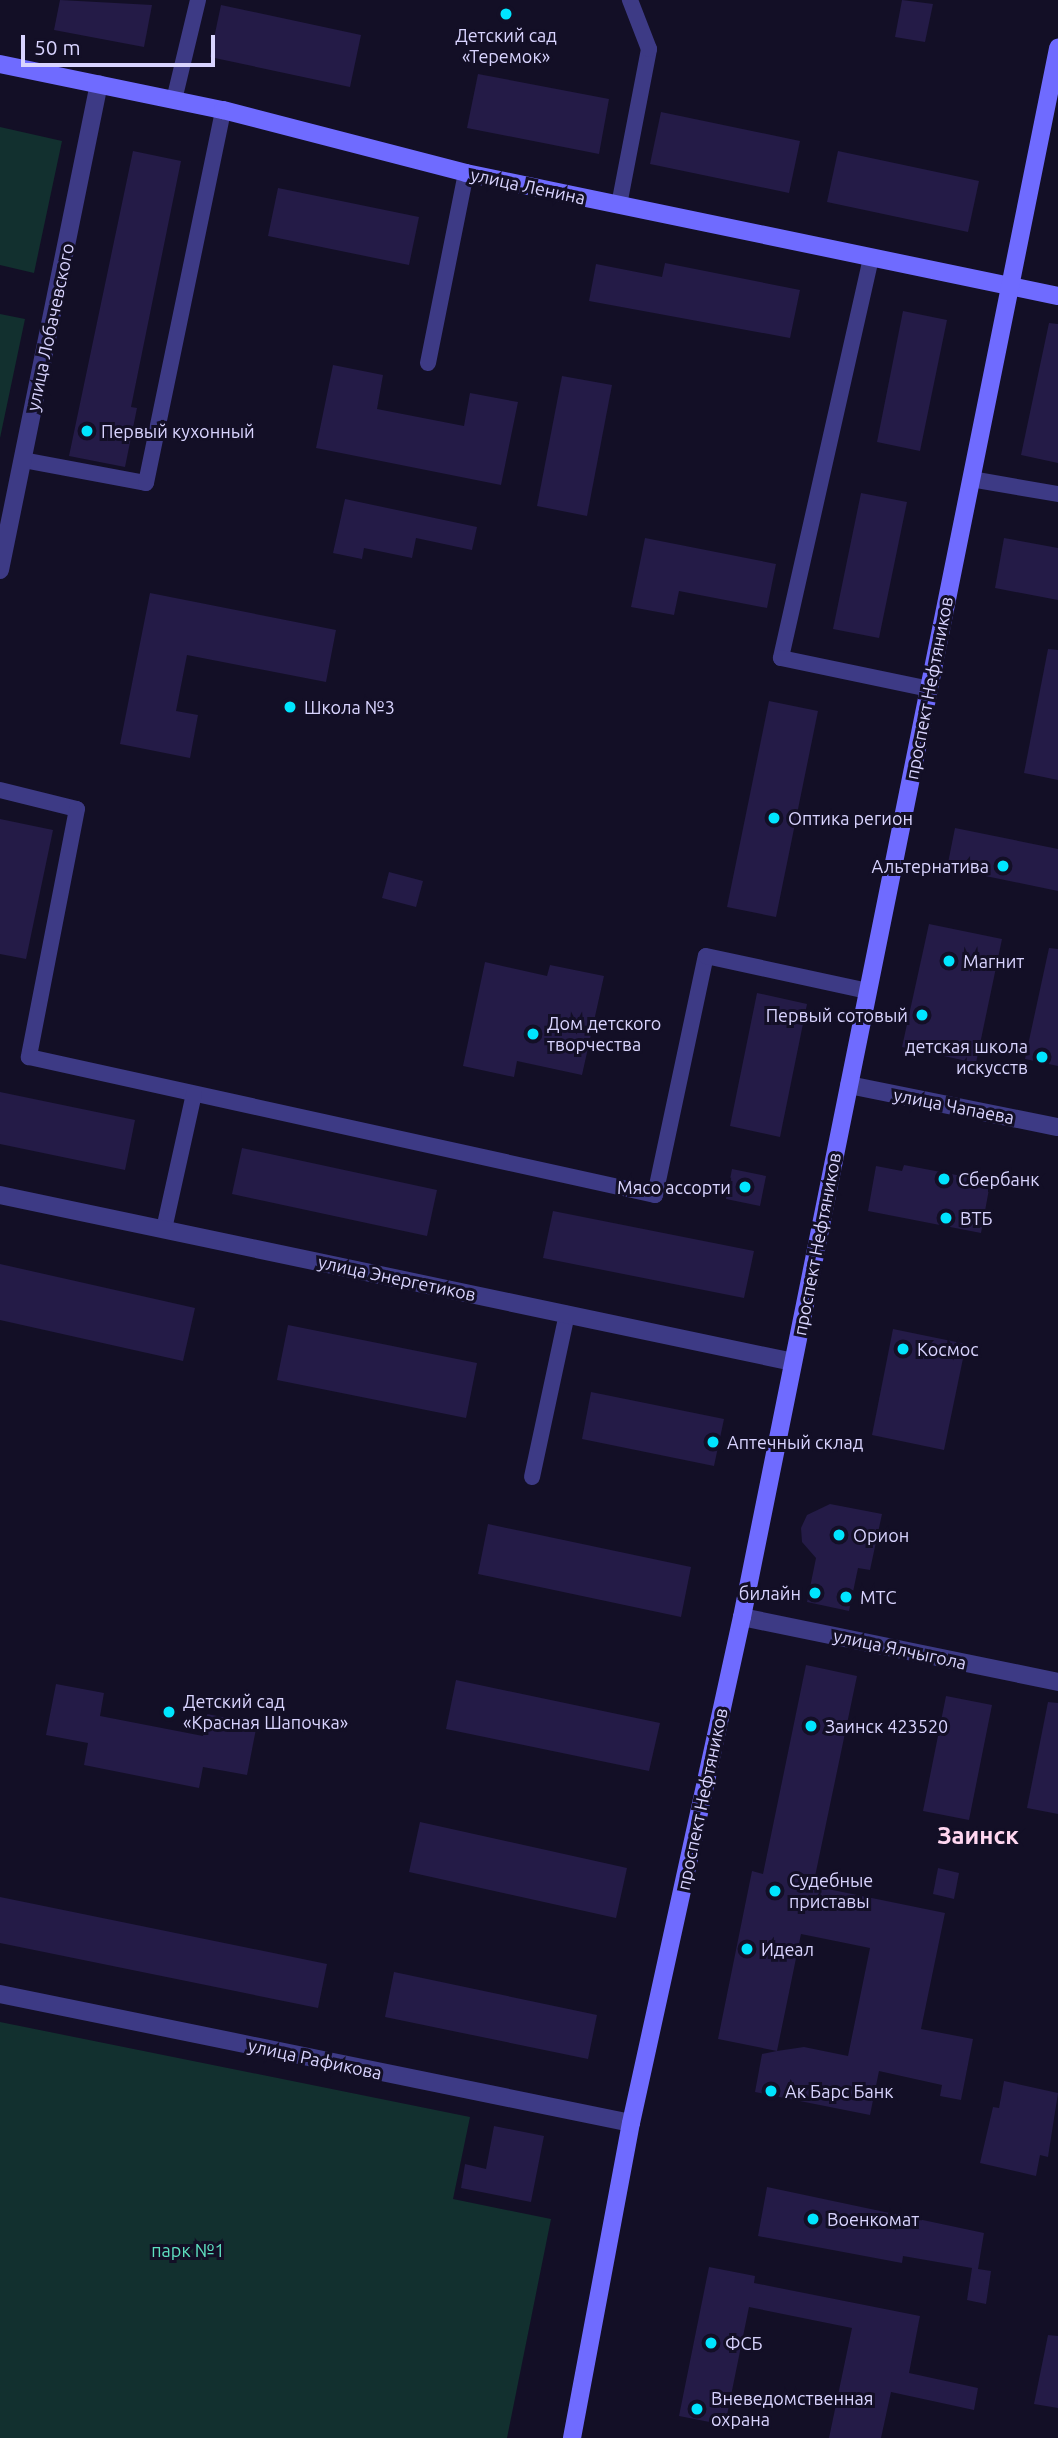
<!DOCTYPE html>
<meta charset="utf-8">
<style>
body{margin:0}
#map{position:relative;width:1058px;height:2438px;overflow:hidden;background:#130f26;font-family:Ubuntu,sans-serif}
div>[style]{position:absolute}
.green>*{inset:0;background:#12302f}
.building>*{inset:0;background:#241b47}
.lane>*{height:16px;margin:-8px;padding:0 8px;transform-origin:8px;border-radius:8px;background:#3d3a85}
.street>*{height:18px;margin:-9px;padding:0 9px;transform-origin:9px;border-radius:9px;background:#3d3a85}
.secondary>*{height:18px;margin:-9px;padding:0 9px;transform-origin:9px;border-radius:9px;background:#6f6bff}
.dots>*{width:19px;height:19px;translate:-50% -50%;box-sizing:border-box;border:4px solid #130f26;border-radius:50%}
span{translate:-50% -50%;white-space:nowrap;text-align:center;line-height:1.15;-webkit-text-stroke:6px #130f26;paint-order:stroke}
.poi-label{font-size:18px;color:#d9d4ff}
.left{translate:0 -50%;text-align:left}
.right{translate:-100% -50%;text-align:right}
.street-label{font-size:18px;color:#d9d4ff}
.park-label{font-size:18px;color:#5fe0c0}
.district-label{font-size:24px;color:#ffd6f0;font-weight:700}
.scale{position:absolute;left:21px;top:35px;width:194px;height:32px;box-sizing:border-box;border:4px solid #d9d4ff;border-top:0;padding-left:9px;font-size:21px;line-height:24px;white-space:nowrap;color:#d9d4ff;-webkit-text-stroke:5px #130f26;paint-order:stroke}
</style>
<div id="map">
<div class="green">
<div style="clip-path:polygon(0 127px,62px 141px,34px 273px,0 265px)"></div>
<div style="clip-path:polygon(0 314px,25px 319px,0 438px)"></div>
<div style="clip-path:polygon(0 2022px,470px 2117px,453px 2199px,551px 2219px,507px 2438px,0 2438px)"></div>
</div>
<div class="building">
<div style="clip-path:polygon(60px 0,152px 5px,144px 47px,54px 30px)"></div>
<div style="clip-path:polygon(902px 0,933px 4px,925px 42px,895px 37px)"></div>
<div style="clip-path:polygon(221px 5px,361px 35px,350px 87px,210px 57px)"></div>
<div style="clip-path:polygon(478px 74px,609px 99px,599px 154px,467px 128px)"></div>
<div style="clip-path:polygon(661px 112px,800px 141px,789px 193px,650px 164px)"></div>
<div style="clip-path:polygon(133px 151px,181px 161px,131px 407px,137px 408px,125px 467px,69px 456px)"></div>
<div style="clip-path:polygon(838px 151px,979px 181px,968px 232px,827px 202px)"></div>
<div style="clip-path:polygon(278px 188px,419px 217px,409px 265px,268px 236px)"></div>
<div style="clip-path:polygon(665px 263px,800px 290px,790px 338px,589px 301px,596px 264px,662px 277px)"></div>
<div style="clip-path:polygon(903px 311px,947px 320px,920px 451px,877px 442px)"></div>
<div style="clip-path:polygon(1049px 323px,1058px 324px,1058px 463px,1021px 455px)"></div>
<div style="clip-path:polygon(333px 365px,383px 375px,377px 409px,464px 426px,470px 393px,518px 402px,501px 485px,316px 448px)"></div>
<div style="clip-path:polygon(562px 376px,612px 385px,587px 516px,537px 506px)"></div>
<div style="clip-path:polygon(861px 493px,907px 502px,879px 638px,833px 629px)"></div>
<div style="clip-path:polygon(345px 499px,477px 527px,472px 550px,416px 538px,412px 558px,364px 548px,362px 559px,333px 553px)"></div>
<div style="clip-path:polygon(645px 538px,776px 564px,767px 608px,679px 591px,674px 615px,631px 607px)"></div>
<div style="clip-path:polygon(1004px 538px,1058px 548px,1058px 600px,995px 588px)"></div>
<div style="clip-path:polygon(150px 593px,336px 630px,326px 682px,187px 655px,176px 711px,198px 715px,190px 758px,120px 744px)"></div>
<div style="clip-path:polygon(1048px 649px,1058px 650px,1058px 780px,1024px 773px)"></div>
<div style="clip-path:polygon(769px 701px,818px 711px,776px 917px,727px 907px)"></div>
<div style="clip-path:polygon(0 819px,53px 830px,26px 959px,0 954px)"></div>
<div style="clip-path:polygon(955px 828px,1058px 849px,1058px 891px,947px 868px)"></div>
<div style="clip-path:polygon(389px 872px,423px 881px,416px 907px,382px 898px)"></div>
<div style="clip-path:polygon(929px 924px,1002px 939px,976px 1063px,902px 1047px)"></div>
<div style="clip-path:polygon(1049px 948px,1058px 949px,1058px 1066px,1025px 1059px)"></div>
<div style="clip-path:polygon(485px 962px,547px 976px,550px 965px,604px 976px,582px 1075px,517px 1061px,514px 1077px,463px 1066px)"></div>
<div style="clip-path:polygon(757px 993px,807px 1004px,780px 1137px,730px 1126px)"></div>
<div style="clip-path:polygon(0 1092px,135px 1120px,125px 1170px,0 1144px)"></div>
<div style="clip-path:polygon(242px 1148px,437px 1190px,427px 1236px,232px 1194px)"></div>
<div style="clip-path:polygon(904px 1165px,967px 1177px,966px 1185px,989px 1189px,981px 1233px,868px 1211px,876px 1166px,902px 1171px)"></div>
<div style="clip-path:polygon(732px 1169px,766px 1176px,760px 1206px,726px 1199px)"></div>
<div style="clip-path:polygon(553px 1211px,754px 1251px,744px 1298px,543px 1258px)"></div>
<div style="clip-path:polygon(0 1264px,195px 1308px,183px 1361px,0 1320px)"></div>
<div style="clip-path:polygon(288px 1325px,477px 1363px,466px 1418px,277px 1380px)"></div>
<div style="clip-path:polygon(893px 1329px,966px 1344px,944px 1450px,872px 1435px)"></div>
<div style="clip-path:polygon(591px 1392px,724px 1419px,714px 1466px,582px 1439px)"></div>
<div style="clip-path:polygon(830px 1504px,882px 1514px,870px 1570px,858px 1568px,849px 1611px,807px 1602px,816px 1558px,802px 1542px,801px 1528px,807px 1515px)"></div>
<div style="clip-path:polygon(488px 1524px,691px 1567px,681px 1617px,478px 1574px)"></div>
<div style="clip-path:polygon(evenodd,806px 1665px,857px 1676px,813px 1886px,945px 1913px,921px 2029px,973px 2039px,961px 2100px,940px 2096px,942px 2085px,879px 2071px,870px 2115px,755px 2092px,762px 2054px,777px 2051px,718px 2039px,752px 1871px,763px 1874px,806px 1665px,801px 1934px,870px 1948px,848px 2056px,804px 2047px,777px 2051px,801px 1934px)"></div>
<div style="clip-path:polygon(456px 1680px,660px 1723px,649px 1771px,446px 1729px)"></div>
<div style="clip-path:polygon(56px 1684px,104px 1693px,100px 1716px,203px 1736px,207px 1714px,257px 1724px,247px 1775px,203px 1767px,199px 1788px,84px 1765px,88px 1743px,46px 1735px)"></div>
<div style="clip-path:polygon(946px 1696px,992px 1705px,969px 1820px,923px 1811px)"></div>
<div style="clip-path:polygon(1048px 1702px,1058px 1703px,1058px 1814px,1027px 1808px)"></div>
<div style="clip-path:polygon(420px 1822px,627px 1868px,616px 1918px,409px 1872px)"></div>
<div style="clip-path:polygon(938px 1868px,959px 1873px,954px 1899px,933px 1894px)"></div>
<div style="clip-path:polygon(0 1897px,327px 1964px,318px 2008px,0 1943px)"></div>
<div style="clip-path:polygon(394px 1972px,597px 2015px,588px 2059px,385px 2017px)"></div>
<div style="clip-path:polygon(1004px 2081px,1058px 2093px,1048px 2157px,1040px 2155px,1036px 2176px,980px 2163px,993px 2107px,999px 2108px)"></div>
<div style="clip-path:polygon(494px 2126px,544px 2136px,531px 2202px,461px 2188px,465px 2164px,486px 2169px)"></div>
<div style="clip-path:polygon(767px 2187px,984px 2233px,978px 2269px,991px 2271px,986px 2304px,967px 2300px,972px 2268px,903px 2256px,902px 2263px,758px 2236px)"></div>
<div style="clip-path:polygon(709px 2267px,755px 2276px,754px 2283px,920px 2316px,909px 2373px,978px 2388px,974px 2410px,891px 2392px,881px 2438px,829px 2438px,852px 2328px,749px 2307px,725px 2425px,679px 2416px)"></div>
<div style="clip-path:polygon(1048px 2335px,1058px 2336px,1058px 2408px,1034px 2404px)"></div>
</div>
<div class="lane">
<div style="left:174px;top:100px;width:103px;rotate:-76.5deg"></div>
<div style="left:619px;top:205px;width:159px;rotate:-79.1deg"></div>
<div style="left:649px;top:49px;width:53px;rotate:-111.2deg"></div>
<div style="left:871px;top:258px;width:410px;rotate:102.7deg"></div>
<div style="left:781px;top:658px;width:151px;rotate:11.8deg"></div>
<div style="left:428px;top:363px;width:194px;rotate:-78.7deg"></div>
<div style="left:23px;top:460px;width:125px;rotate:10.6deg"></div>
<div style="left:146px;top:483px;width:381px;rotate:-78.3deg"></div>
<div style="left:971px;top:479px;width:88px;rotate:9.8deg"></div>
<div style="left:0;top:790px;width:79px;rotate:13.9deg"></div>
<div style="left:77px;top:809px;width:253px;rotate:101deg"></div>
<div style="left:29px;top:1057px;width:641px;rotate:12.43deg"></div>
<div style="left:655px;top:1195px;width:244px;rotate:-78deg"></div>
<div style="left:706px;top:956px;width:166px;rotate:12.2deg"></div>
<div style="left:164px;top:1229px;width:138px;rotate:-77.5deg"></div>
<div style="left:532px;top:1477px;width:167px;rotate:-77.9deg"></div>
</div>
<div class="street">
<div style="left:0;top:570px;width:496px;rotate:-78.5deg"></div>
<div style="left:849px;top:1085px;width:213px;rotate:11.4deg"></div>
<div style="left:0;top:1195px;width:810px;rotate:11.89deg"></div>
<div style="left:742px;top:1617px;width:323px;rotate:11.6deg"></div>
<div style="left:0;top:1994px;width:644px;rotate:11.55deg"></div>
</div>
<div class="secondary">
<div style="left:0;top:64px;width:228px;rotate:11.7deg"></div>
<div style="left:223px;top:110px;width:251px;rotate:14.5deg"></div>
<div style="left:466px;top:173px;width:605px;rotate:11.74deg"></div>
<div style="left:572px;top:2438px;width:320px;rotate:-79.4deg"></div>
<div style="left:631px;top:2123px;width:518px;rotate:-77.63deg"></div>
<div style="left:742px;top:1617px;width:1601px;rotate:-78.61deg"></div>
</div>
<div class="dots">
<div style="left:506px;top:14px;background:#00e5ff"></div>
<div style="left:87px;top:431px;background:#00e5ff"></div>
<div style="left:290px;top:707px;background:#00e5ff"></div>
<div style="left:774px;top:818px;background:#00e5ff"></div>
<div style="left:1003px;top:866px;background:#00e5ff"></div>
<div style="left:949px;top:961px;background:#00e5ff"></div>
<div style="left:922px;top:1015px;background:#00e5ff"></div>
<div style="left:533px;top:1034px;background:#00e5ff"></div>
<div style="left:1042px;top:1057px;background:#00e5ff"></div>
<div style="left:944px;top:1179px;background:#00e5ff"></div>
<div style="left:745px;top:1187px;background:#00e5ff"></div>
<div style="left:946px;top:1218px;background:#00e5ff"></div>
<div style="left:903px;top:1349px;background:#00e5ff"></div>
<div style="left:713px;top:1442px;background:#00e5ff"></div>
<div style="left:839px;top:1535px;background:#00e5ff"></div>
<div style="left:815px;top:1593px;background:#00e5ff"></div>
<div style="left:846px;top:1597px;background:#00e5ff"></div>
<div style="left:169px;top:1712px;background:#00e5ff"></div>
<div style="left:811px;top:1726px;background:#00e5ff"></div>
<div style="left:775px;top:1891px;background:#00e5ff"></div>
<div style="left:747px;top:1949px;background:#00e5ff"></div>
<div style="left:771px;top:2091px;background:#00e5ff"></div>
<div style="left:813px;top:2219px;background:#00e5ff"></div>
<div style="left:711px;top:2343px;background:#00e5ff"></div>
<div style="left:697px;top:2409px;background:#00e5ff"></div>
</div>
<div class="poi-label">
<span style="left:506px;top:46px">Детский сад<br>«Теремок»</span>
<span class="left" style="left:101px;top:431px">Первый кухонный</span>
<span class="left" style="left:304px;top:707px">Школа №3</span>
<span class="left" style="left:788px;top:818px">Оптика регион</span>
<span class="right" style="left:989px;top:866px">Альтернатива</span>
<span class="left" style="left:963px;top:961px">Магнит</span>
<span class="right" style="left:908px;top:1015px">Первый сотовый</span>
<span class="left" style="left:547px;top:1034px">Дом детского<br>творчества</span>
<span class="right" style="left:1028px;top:1057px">детская школа<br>искусств</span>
<span class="left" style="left:958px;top:1179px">Сбербанк</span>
<span class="right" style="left:731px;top:1187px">Мясо ассорти</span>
<span class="left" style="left:960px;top:1218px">ВТБ</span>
<span class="left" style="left:917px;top:1349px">Космос</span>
<span class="left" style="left:727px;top:1442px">Аптечный склад</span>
<span class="left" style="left:853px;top:1535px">Орион</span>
<span class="right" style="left:801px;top:1593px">билайн</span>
<span class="left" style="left:860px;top:1597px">МТС</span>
<span class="left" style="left:183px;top:1712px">Детский сад<br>«Красная Шапочка»</span>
<span class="left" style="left:825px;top:1726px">Заинск 423520</span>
<span class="left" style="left:789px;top:1891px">Судебные<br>приставы</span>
<span class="left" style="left:761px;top:1949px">Идеал</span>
<span class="left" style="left:785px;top:2091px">Ак Барс Банк</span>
<span class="left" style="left:827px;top:2219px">Военкомат</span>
<span class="left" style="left:725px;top:2343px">ФСБ</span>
<span class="left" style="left:711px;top:2409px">Вневедомственная<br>охрана</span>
</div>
<div class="street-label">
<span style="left:528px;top:186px;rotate:12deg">улица Ленина</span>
<span style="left:50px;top:327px;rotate:-78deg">улица Лобачевского</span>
<span style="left:929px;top:688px;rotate:-79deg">проспект Нефтяников</span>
<span style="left:954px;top:1106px;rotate:11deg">улица Чапаева</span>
<span style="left:817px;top:1244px;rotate:-79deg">проспект Нефтяников</span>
<span style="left:397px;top:1278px;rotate:12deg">улица Энергетиков</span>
<span style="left:900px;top:1649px;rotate:12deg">улица Ялчыгола</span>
<span style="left:702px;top:1799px;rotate:-78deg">проспект Нефтяников</span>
<span style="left:315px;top:2059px;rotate:12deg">улица Рафикова</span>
</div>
<div class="park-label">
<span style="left:188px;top:2250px">парк №1</span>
</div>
<div class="district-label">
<span style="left:978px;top:1836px">Заинск</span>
</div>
<div class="scale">50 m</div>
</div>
